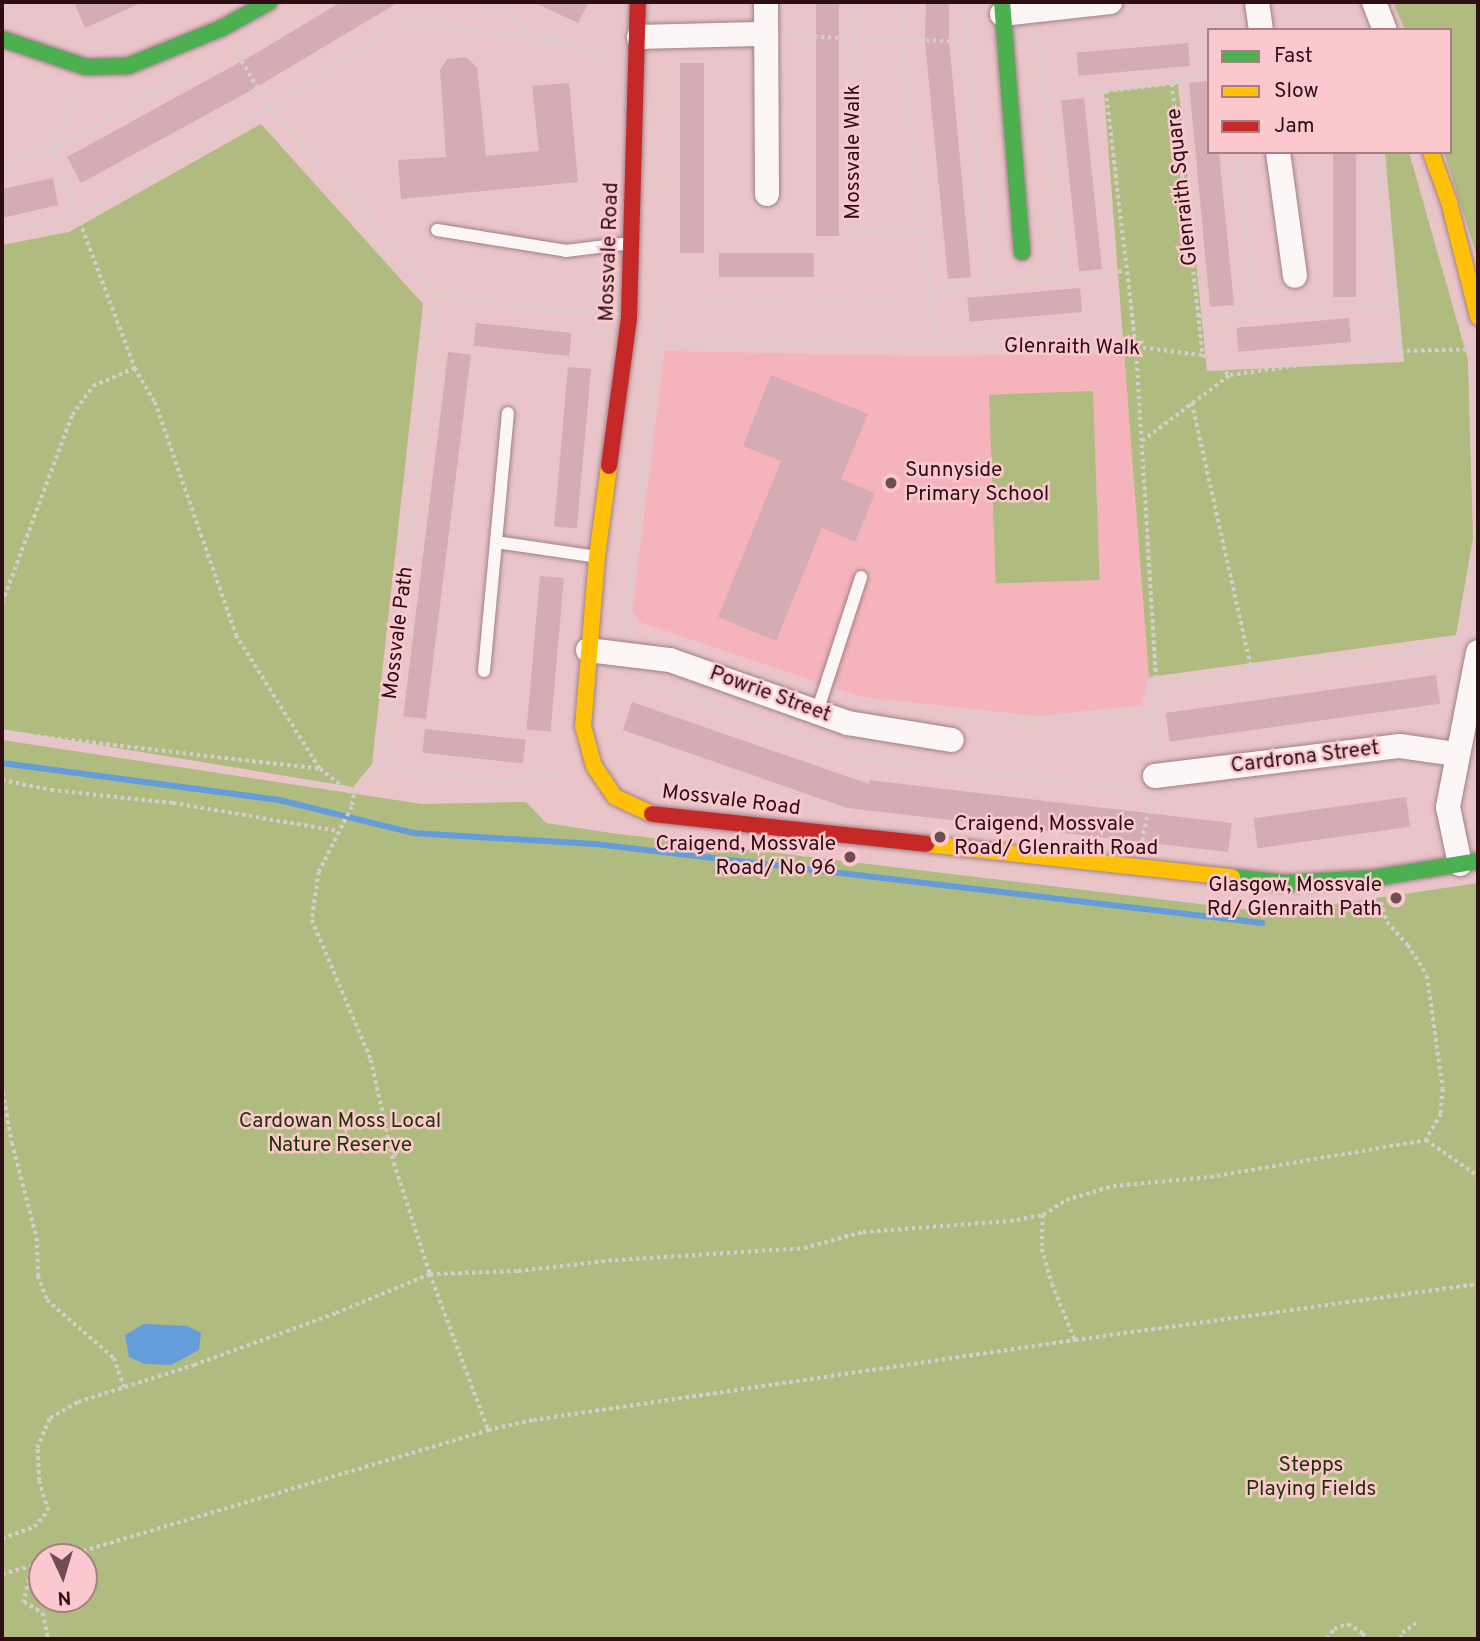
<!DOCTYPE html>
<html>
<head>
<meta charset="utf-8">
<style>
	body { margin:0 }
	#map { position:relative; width:1480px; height:1641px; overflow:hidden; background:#e9c4c9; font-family:Overpass,sans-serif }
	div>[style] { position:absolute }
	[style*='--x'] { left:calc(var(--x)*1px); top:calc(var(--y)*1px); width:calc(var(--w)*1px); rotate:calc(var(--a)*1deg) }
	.built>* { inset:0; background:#f5b3bc }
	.green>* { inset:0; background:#b0bb80; transform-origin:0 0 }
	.water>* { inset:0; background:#649dda }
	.stream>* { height:6px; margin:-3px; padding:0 3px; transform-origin:3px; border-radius:3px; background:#649dda }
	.building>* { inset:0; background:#d5acb3; transform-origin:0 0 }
	.path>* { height:3.5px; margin-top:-1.75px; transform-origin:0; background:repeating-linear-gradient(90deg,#d7ccce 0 3.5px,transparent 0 7px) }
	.roads { filter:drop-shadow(0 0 2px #9f8085) drop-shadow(0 0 2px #9f8085) }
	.lane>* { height:12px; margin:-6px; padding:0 6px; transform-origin:6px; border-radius:6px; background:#fcf6f7 }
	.street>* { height:24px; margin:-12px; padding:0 12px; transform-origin:12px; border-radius:12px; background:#fcf6f7 }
	.fast>* { height:16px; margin:-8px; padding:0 8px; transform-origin:8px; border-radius:8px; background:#4caf50 }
	.slow>* { height:16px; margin:-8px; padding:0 8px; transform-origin:8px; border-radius:8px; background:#ffc107 }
	.jam>* { height:16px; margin:-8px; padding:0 8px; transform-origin:8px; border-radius:8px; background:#c62828 }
	.dots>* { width:19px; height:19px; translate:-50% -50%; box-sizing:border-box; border:4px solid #fbc8ce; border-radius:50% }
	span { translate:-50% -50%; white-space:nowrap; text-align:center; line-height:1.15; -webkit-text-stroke:5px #fbc8ce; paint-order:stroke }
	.street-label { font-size:21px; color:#2c0e14 }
	.poi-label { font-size:21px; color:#2c0e14 }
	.left { translate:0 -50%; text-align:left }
	.right { translate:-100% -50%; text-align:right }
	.park-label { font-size:21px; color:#1f3304 }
	.frame { position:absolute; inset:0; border:4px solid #2c0e14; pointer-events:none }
	.legend { position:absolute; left:1207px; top:28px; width:245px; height:126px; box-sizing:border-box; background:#fbc8ce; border:2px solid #a87e84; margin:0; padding:9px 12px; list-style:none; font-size:21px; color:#2c0e14 }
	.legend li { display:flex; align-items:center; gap:14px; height:35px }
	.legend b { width:35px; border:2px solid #a87e84 }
	.north { position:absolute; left:28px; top:1543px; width:70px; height:70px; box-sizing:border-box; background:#fbc8ce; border:2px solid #a87e84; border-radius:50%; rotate:176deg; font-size:19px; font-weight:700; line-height:28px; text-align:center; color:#2c0e14 }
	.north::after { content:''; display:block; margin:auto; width:24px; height:32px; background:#6e4e53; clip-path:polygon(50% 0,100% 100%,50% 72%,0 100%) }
</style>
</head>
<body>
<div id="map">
	<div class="built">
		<i style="clip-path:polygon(665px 351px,922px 356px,1124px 354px,1149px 677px,1141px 705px,1040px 716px,862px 697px,640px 622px,632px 611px)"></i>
	</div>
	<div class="green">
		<i style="clip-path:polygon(1393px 2px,1478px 2px,1478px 259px,1444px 152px,1450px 152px,1450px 30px,1405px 30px)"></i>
		<i style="clip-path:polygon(1178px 84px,1207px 371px,1404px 362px,1385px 152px,1409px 152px,1468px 360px,1473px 538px,1456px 635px,1149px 677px,1104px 92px)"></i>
		<i style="clip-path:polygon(261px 124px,423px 304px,372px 764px,353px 787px,2px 729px,2px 245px,69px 232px)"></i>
		<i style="left:1093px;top:391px;width:189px;height:104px;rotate:88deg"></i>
		<i style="clip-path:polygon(evenodd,2px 740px,422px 804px,526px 802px,546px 823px,611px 833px,1275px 913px,1478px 883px,1478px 1639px,2px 1639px,2px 740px,42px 1557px,84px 1557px,84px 1599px,42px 1599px,42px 1557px)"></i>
	</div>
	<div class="water">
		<i style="clip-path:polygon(144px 1324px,187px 1326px,201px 1333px,199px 1350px,171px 1365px,145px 1364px,129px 1357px,125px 1335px)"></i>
	</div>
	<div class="stream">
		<i style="--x:2;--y:763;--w:279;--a:7.6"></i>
		<i style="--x:279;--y:800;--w:138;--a:13.8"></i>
		<i style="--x:413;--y:833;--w:182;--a:3.5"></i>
		<i style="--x:595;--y:844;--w:672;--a:6.75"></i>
	</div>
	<div class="building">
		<i style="clip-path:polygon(74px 2px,143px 2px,85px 28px)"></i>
		<i style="clip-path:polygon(341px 2px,399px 2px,248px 92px,81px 183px,67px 157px,253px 55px)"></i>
		<i style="clip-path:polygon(533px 2px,589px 2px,578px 23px)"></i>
		<i style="left:816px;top:2px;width:23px;height:234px"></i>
		<i style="clip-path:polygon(926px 2px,949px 2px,949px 41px,971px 277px,948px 279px,925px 42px)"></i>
		<i style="left:1188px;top:43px;width:23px;height:112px;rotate:85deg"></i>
		<i style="clip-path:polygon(466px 57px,477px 67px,486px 156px,539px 151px,532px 86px,569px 83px,578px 182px,401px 199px,398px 160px,446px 157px,440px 70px,447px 59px)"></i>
		<i style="left:704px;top:63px;width:190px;height:24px;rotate:90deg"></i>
		<i style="clip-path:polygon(1209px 81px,1209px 152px,1219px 152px,1234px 305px,1210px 307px,1189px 83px)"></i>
		<i style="left:1084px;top:98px;width:172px;height:23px;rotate:84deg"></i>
		<i style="left:1333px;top:152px;width:23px;height:145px"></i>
		<i style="clip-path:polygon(53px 178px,58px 205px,2px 218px,2px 189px)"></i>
		<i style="left:814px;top:253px;width:24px;height:95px;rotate:90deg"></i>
		<i style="left:1080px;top:288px;width:24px;height:113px;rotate:85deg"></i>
		<i style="left:1349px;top:318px;width:24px;height:113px;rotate:85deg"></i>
		<i style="left:476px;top:323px;width:96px;height:23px;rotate:6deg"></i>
		<i style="left:448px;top:352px;width:23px;height:367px;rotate:7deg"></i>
		<i style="left:568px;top:367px;width:23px;height:160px;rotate:5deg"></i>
		<i style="clip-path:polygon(771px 375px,868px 414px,841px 479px,875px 493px,855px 542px,822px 528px,776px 641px,718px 617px,781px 461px,743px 446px)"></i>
		<i style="left:540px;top:576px;width:24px;height:154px;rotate:5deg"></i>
		<i style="left:1436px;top:675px;width:29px;height:273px;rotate:82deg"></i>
		<i style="clip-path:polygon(632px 702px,869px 784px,869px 780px,1232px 823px,1228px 852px,847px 808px,623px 730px)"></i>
		<i style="left:425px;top:729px;width:101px;height:24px;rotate:6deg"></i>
		<i style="left:1406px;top:797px;width:30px;height:154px;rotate:82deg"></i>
	</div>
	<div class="path">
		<i style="--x:481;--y:2;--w:85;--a:28.1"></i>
		<i style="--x:556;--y:42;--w:57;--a:14.3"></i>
		<i style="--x:853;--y:2;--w:232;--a:89.5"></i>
		<i style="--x:855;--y:234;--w:68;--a:-1.7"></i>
		<i style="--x:904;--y:2;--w:38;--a:93"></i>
		<i style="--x:902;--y:40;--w:308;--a:83.5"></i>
		<i style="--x:968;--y:2;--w:42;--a:91.4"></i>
		<i style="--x:967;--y:44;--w:241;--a:84.3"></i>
		<i style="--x:1222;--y:2;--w:28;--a:86"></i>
		<i style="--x:1038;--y:32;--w:246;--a:83.7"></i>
		<i style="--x:786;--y:36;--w:195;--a:1.8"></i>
		<i style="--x:235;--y:49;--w:68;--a:60"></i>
		<i style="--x:269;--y:108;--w:253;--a:48"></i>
		<i style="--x:438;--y:296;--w:165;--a:6.6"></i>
		<i style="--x:1172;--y:84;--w:38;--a:-15"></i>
		<i style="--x:1106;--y:91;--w:66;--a:-6.1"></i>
		<i style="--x:1172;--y:84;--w:273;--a:83.5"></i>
		<i style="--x:76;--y:92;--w:62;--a:111.6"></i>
		<i style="--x:53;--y:150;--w:233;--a:69.4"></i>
		<i style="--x:135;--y:368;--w:39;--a:60"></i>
		<i style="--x:155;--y:402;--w:247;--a:70.8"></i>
		<i style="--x:236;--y:635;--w:158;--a:57.9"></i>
		<i style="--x:320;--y:769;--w:43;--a:37.4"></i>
		<i style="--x:1045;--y:98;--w:61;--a:-6.5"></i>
		<i style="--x:1106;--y:91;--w:258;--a:83.3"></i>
		<i style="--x:1136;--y:347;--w:342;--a:86.5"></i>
		<i style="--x:1157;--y:688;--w:66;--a:91.7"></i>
		<i style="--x:1237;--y:152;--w:161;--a:82.9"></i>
		<i style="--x:1377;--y:152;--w:200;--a:83.4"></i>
		<i style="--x:2;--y:162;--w:52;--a:-13.2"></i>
		<i style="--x:53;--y:150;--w:170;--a:-29.3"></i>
		<i style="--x:2;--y:233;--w:78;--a:-11.9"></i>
		<i style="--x:78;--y:217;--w:220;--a:-29.7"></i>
		<i style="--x:269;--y:108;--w:163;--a:-32.7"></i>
		<i style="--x:406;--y:20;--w:152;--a:8.3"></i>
		<i style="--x:438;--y:296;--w:453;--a:96.7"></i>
		<i style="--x:385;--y:746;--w:15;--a:74"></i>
		<i style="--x:389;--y:760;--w:13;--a:42"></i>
		<i style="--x:399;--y:769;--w:115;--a:7"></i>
		<i style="--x:513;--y:783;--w:57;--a:-12.1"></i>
		<i style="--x:599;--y:315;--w:47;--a:-86.3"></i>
		<i style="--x:1198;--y:316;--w:197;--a:-3.2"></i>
		<i style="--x:658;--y:345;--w:478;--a:0.2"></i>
		<i style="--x:1136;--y:347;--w:67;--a:6.8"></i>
		<i style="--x:1203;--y:355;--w:34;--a:37"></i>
		<i style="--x:1230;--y:375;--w:172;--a:-8"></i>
		<i style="--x:1400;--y:351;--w:78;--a:-1.5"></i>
		<i style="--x:1192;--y:403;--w:271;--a:77.4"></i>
		<i style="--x:1142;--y:441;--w:110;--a:-36.9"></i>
		<i style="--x:2;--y:603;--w:201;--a:-69.6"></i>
		<i style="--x:72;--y:415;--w:36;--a:-54"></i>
		<i style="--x:93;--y:386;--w:46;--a:-23.2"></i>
		<i style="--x:625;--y:634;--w:333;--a:-83.8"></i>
		<i style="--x:661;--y:303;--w:270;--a:0.2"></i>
		<i style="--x:931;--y:304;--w:20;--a:-49"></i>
		<i style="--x:944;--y:289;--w:182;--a:-5.7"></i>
		<i style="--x:637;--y:679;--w:243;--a:19.5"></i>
		<i style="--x:866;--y:760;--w:275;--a:6.5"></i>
		<i style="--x:1158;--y:688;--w:95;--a:-12.1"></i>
		<i style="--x:1251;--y:668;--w:209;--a:-5.8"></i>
		<i style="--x:958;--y:719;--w:6;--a:-81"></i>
		<i style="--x:959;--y:713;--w:68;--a:6.7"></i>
		<i style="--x:1027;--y:721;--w:130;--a:-3.5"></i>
		<i style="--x:2;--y:732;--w:320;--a:6.6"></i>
		<i style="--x:389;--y:760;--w:49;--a:135"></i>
		<i style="--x:354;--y:795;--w:12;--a:99"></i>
		<i style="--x:352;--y:807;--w:73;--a:116.9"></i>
		<i style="--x:319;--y:872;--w:49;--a:98.3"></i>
		<i style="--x:312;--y:920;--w:152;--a:67.1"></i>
		<i style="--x:371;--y:1060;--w:106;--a:77.4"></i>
		<i style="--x:394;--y:1163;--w:117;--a:72"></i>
		<i style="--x:430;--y:1274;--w:165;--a:69.5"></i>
		<i style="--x:2;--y:780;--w:50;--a:11.5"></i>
		<i style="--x:51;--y:790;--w:123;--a:6.1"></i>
		<i style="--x:173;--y:803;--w:168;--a:9.6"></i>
		<i style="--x:1142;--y:841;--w:45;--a:-78.4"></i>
		<i style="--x:1381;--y:902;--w:21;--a:73"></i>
		<i style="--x:1387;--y:922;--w:31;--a:48"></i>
		<i style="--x:1408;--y:945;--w:36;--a:58"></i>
		<i style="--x:1427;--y:976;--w:114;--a:81.9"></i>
		<i style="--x:1443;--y:1089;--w:25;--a:95"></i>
		<i style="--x:1441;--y:1114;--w:30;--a:120"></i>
		<i style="--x:2;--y:1086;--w:58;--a:80"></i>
		<i style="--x:12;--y:1143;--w:98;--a:75.3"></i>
		<i style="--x:37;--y:1238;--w:38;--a:88"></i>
		<i style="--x:38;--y:1276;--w:26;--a:69"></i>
		<i style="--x:47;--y:1300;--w:89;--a:40.9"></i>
		<i style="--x:114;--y:1358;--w:31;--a:71"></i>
		<i style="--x:1043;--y:1215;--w:34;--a:92"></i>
		<i style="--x:1042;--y:1249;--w:36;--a:74"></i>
		<i style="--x:1052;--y:1284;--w:61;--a:67.7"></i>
		<i style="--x:2;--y:1539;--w:34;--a:-21"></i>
		<i style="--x:34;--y:1527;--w:21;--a:-49"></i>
		<i style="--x:48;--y:1511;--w:31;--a:-107"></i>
		<i style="--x:39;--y:1481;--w:33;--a:-93"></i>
		<i style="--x:37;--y:1448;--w:33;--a:-67"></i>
		<i style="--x:50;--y:1418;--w:32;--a:-30"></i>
		<i style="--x:78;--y:1402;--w:122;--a:-17.7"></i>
		<i style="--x:194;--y:1365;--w:151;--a:-20.1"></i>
		<i style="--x:336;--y:1313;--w:102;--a:-22.5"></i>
		<i style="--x:430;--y:1274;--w:88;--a:-2"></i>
		<i style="--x:518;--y:1271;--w:98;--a:-6.5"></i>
		<i style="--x:615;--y:1260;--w:189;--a:-3.6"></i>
		<i style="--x:804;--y:1248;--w:61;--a:-15.2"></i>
		<i style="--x:863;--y:1232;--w:147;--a:-4.3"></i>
		<i style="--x:1010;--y:1221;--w:34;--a:-10"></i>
		<i style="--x:1043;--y:1215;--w:27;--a:-33"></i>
		<i style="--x:1066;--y:1200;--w:49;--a:-16.6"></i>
		<i style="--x:1113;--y:1186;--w:97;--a:-5.3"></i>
		<i style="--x:1210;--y:1177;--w:219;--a:-9.7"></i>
		<i style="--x:1426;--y:1140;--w:63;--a:34.7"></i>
		<i style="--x:63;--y:1557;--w:444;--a:-16.6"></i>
		<i style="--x:488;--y:1430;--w:46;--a:-12.5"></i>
		<i style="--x:533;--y:1420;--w:548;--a:-8.4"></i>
		<i style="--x:1075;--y:1340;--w:407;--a:-7.9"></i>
		<i style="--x:32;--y:1566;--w:37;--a:103"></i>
		<i style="--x:24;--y:1602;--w:22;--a:30"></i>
		<i style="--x:43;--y:1613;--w:26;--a:79"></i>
		<i style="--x:2;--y:1574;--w:41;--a:-15.4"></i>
		<i style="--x:1327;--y:1639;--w:12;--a:-55"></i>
		<i style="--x:1334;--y:1629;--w:15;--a:-20"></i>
		<i style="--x:1348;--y:1624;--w:17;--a:31"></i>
		<i style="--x:1363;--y:1633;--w:6;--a:72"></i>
		<i style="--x:1400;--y:1639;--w:6;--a:-72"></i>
		<i style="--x:1402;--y:1633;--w:17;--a:-36"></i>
	</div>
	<div class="roads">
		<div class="lane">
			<i style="--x:437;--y:230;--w:131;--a:9.2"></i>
			<i style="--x:566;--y:251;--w:65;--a:-7"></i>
			<i style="--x:496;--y:542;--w:102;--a:8.4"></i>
			<i style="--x:484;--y:671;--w:259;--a:-84.7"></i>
			<i style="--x:817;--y:712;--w:142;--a:-71.9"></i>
		</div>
		<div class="street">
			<i style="--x:766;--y:2;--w:192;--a:89.7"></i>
			<i style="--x:1257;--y:2;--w:28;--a:82"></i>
			<i style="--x:1374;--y:2;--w:30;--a:69"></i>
			<i style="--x:1002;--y:14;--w:109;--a:-6.3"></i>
			<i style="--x:639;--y:37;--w:127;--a:-1.4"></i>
			<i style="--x:1278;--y:152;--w:125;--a:82.2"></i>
			<i style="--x:588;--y:650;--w:83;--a:7"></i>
			<i style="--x:670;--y:660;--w:189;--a:19.5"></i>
			<i style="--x:848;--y:723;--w:105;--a:9.3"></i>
			<i style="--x:1155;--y:776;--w:247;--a:-7"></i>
			<i style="--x:1400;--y:746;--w:57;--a:8.1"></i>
			<i style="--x:1460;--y:864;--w:58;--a:-101.9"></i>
			<i style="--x:1448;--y:807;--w:158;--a:-79"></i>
		</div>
		<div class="fast">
			<i style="--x:1002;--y:2;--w:251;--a:85.4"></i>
			<i style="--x:2;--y:39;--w:89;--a:18.4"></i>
			<i style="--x:86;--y:67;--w:42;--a:-1.4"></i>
			<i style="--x:128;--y:66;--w:101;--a:-22"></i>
			<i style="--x:222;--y:28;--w:54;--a:-29"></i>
			<i style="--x:1232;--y:877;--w:54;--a:6.3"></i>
			<i style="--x:1286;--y:883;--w:88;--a:-3.3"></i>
			<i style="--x:1374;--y:878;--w:105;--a:-9.3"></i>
		</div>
		<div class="slow">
			<i style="--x:1431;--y:152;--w:53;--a:70.2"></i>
			<i style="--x:1449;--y:202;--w:119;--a:75.8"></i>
			<i style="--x:609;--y:466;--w:92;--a:97.5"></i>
			<i style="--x:597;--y:557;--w:170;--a:94.7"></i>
			<i style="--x:583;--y:726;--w:41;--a:74.6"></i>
			<i style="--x:594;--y:766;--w:37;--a:56"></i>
			<i style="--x:615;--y:797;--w:41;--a:24.7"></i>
			<i style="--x:926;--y:844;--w:308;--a:6.2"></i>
		</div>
		<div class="jam">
			<i style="--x:609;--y:466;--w:149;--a:-82.3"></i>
			<i style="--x:629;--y:318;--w:316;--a:-88.4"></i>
			<i style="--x:652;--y:814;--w:276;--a:6.2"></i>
		</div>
	</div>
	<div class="dots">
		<i style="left:891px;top:483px;background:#6e4e53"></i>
		<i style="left:940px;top:837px;background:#6e4e53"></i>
		<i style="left:850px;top:857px;background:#6e4e53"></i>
		<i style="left:1396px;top:898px;background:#6e4e53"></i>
	</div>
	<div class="street-label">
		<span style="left:854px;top:152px;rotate:-90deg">Mossvale Walk</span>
		<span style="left:1183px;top:187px;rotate:-96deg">Glenraith Square</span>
		<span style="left:610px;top:252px;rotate:-88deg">Mossvale Road</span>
		<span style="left:1072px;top:348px;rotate:1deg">Glenraith Walk</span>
		<span style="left:399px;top:633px;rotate:-83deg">Mossvale Path</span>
		<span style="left:770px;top:695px;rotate:20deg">Powrie Street</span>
		<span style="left:1305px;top:758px;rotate:-7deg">Cardrona Street</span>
		<span style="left:731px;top:801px;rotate:7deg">Mossvale Road</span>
	</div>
	<div class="poi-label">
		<span class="left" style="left:905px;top:483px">Sunnyside<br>Primary School</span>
		<span class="left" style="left:954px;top:837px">Craigend, Mossvale<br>Road/ Glenraith Road</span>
		<span class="right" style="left:836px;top:857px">Craigend, Mossvale<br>Road/ No 96</span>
		<span class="right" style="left:1382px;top:898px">Glasgow, Mossvale<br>Rd/ Glenraith Path</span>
	</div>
	<div class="park-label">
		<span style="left:340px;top:1134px">Cardowan Moss Local<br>Nature Reserve</span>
		<span style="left:1311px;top:1478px">Stepps<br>Playing Fields</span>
	</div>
	<div class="frame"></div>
	<ul class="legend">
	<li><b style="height:9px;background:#4caf50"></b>Fast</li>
	<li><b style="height:9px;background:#ffc107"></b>Slow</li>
	<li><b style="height:9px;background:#c62828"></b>Jam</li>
	</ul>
	<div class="north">N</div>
</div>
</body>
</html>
